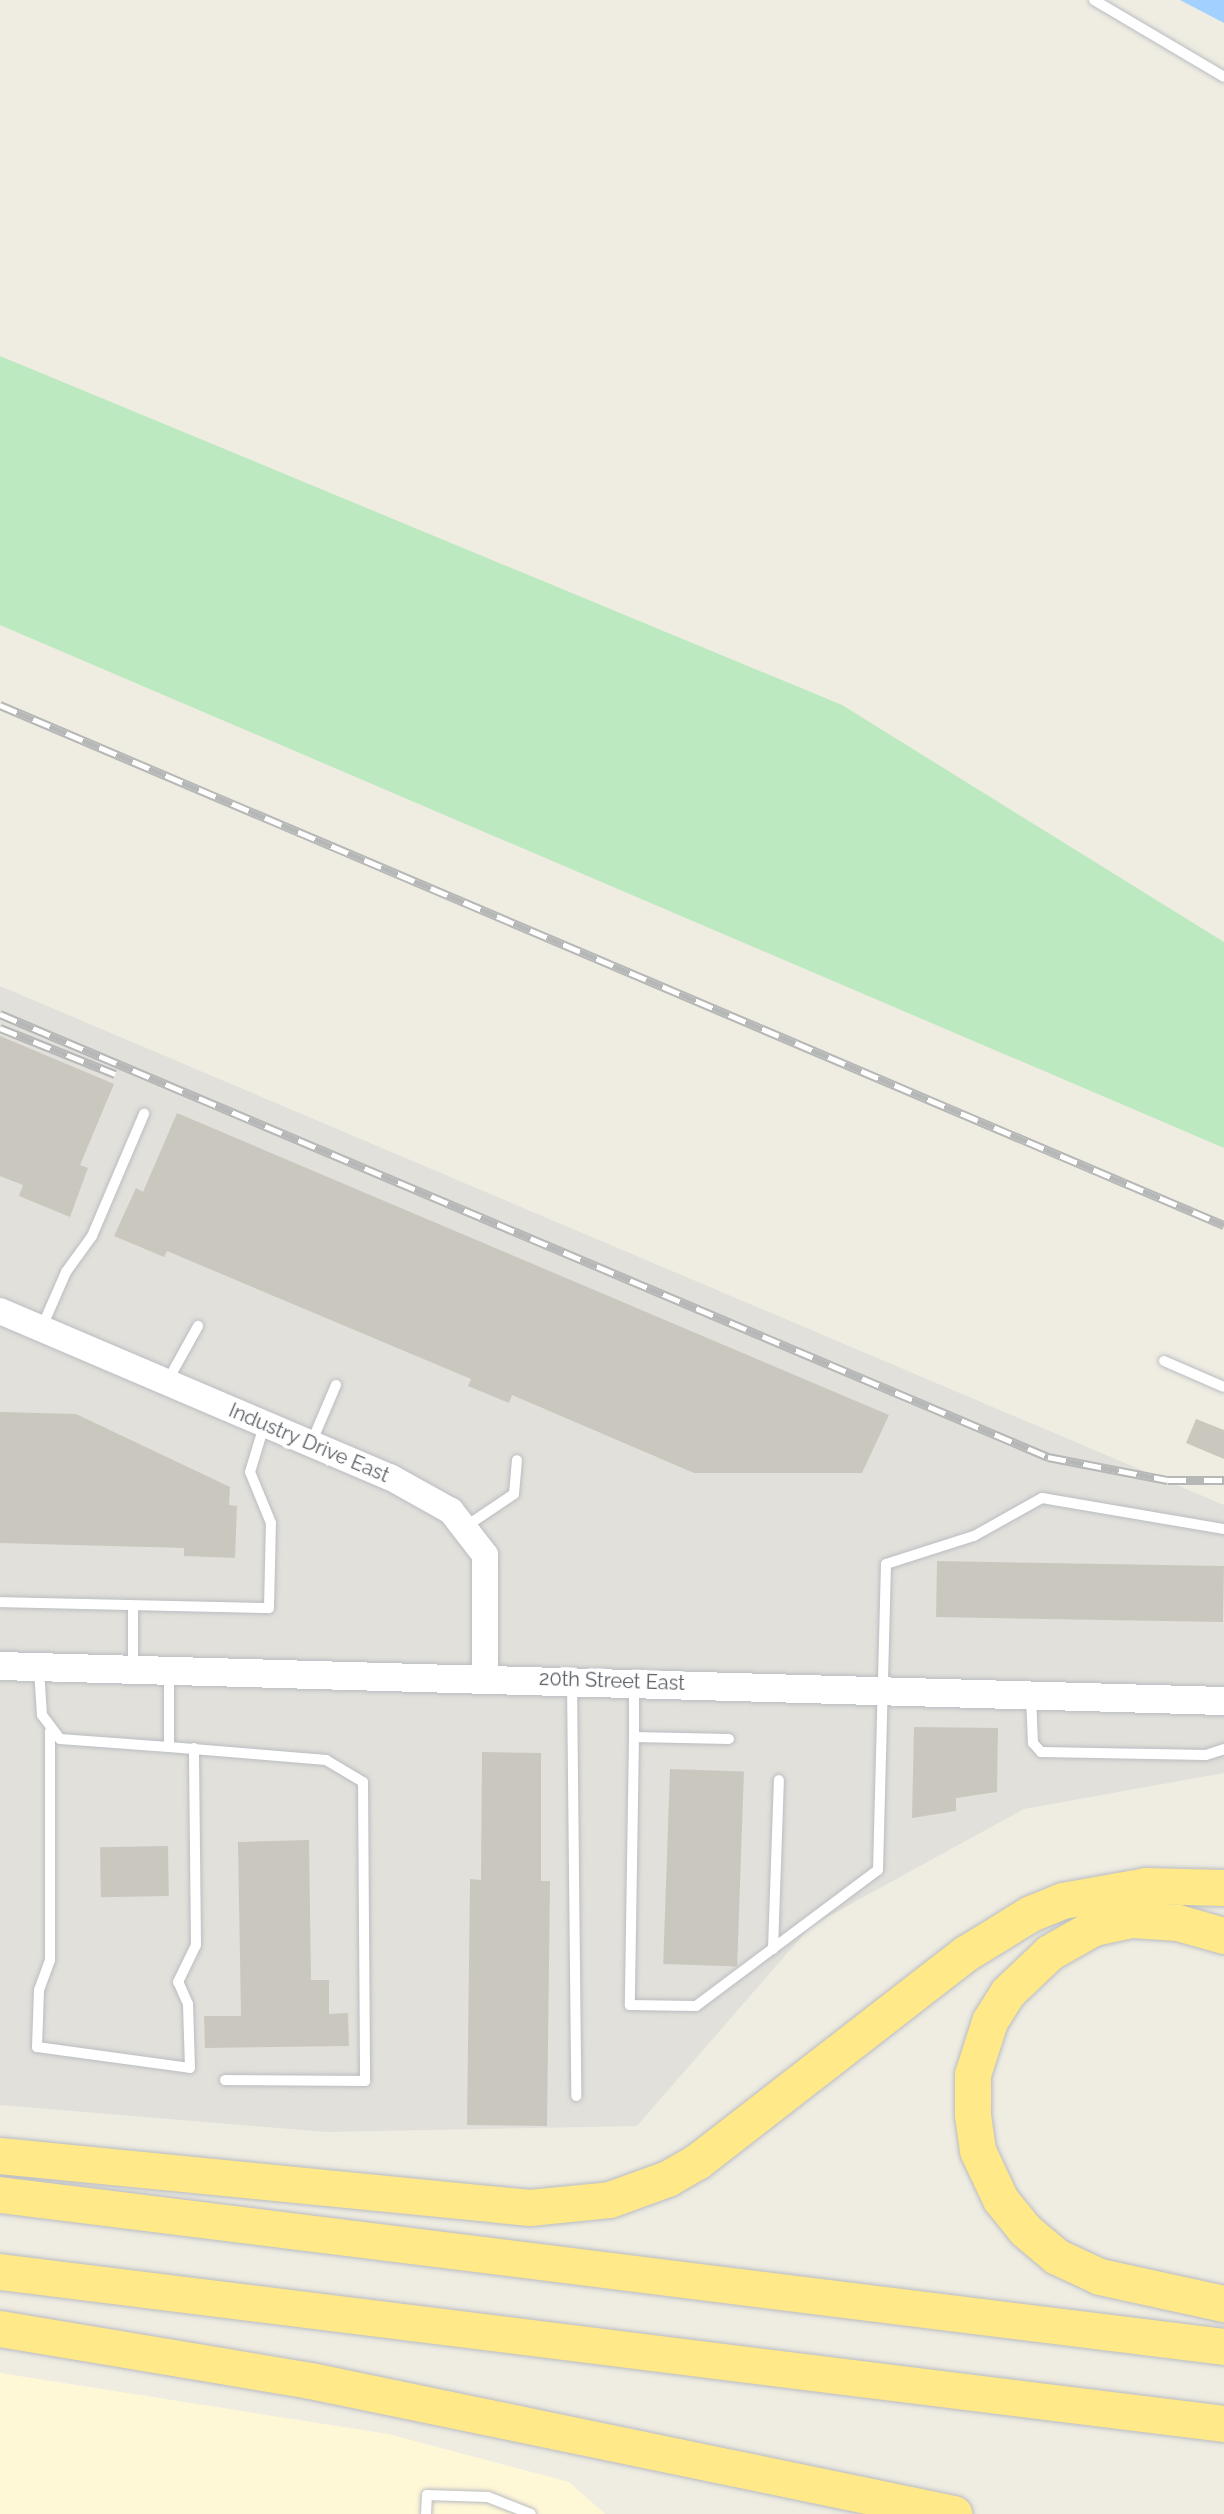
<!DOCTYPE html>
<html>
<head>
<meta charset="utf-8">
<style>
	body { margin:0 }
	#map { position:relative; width:1224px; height:2514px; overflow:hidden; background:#efede2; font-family:Raleway,sans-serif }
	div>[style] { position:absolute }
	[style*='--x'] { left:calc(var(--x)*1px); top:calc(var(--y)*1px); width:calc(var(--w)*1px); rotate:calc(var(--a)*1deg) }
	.commercial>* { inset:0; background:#fff8d7 }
	.industrial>* { inset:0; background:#e2e0da }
	.green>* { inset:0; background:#bce9bf }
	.water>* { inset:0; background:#a2d0ff }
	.building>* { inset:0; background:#cac7bf; transform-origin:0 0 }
	.roads { filter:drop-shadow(0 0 2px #babcc2) drop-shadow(0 0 2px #babcc2) }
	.service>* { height:10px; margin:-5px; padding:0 5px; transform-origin:5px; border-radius:5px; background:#fff }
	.tertiary>* { height:26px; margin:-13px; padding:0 13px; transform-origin:13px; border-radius:13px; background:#fff }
	.secondary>* { height:28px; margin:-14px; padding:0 14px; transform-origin:14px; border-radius:14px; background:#fff }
	.motorway>* { height:36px; margin:-18px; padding:0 18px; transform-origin:18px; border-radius:18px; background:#ffe989 }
	.rail>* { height:9px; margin-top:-4.5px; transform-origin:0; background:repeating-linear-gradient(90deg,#fff 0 18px,#b6b7b7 0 36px); box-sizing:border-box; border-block:2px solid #b6b7b7 }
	span { translate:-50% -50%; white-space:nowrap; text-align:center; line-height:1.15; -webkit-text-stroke:7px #fff; paint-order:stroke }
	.street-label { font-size:20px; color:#5a5e64 }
</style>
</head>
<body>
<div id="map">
	<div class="commercial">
		<i style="clip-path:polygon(0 2373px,388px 2434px,569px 2482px,605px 2514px,0 2514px)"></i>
	</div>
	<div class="industrial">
		<i style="clip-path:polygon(0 986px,1224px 1505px,1224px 1773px,1024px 1809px,811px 1926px,637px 2126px,327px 2132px,0 2105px)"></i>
	</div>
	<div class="green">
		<i style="clip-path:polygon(0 356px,842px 705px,1224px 942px,1224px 1148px,0 625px)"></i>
	</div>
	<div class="water">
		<i style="clip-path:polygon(1180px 0,1224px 0,1224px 23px)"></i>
	</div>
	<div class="building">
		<i style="clip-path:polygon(0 1036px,114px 1084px,80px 1165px,88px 1168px,70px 1217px,19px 1196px,23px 1185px,0 1176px)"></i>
		<i style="clip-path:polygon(177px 1113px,889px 1415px,862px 1473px,694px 1473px,512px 1395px,509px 1403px,468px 1386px,471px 1379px,167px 1251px,164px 1257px,114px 1236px,136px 1188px,143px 1192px)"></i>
		<i style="clip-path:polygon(0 1412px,76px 1414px,230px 1487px,229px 1505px,237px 1506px,235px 1558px,184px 1556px,184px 1548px,0 1543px)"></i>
		<i style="clip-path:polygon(1196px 1419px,1224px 1430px,1224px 1459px,1186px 1443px)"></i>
		<i style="left:937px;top:1561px;width:287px;height:56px;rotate:1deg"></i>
		<i style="clip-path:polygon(914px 1727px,998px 1728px,997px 1792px,956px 1798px,956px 1811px,912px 1818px)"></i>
		<i style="clip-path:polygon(482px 1752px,541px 1753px,541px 1881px,550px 1881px,547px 2126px,467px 2125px,470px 1879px,481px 1880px)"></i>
		<i style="left:670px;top:1769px;width:74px;height:195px;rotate:2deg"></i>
		<i style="clip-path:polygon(309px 1840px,311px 1980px,329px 1980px,329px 2014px,348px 2013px,349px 2046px,205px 2048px,204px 2016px,241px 2016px,238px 1842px)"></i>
		<i style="left:168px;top:1846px;width:50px;height:68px;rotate:89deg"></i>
	</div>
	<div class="roads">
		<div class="service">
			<i style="--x:1094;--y:0;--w:151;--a:30.6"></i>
			<i style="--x:42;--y:1327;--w:60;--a:-66.4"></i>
			<i style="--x:66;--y:1272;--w:44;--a:-54.2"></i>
			<i style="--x:92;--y:1236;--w:133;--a:-66.9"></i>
			<i style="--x:1164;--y:1361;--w:65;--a:23.4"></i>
			<i style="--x:168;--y:1380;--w:62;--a:-60.9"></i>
			<i style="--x:312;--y:1441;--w:61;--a:-66.8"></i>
			<i style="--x:465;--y:1527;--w:59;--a:-34"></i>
			<i style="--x:514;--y:1494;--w:34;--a:-85"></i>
			<i style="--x:0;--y:1602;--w:269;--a:1.3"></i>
			<i style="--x:269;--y:1608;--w:85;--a:-88.7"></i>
			<i style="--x:271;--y:1523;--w:55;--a:-112.4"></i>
			<i style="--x:250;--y:1472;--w:48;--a:-73.1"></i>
			<i style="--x:133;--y:1668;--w:62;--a:-90"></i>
			<i style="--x:39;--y:1670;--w:45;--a:86.2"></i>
			<i style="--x:42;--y:1715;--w:30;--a:53"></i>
			<i style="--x:60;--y:1739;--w:109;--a:4.2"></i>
			<i style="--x:169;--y:1674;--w:73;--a:90"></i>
			<i style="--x:169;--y:1747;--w:158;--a:4.7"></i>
			<i style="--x:326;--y:1760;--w:43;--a:30.7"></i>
			<i style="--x:363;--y:1782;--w:299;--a:89.6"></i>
			<i style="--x:365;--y:2081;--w:140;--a:-179.6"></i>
			<i style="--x:572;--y:1682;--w:414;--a:89.4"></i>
			<i style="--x:634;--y:1688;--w:49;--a:90"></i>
			<i style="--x:634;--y:1737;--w:95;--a:1.2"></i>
			<i style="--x:1031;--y:1696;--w:47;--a:87.6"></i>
			<i style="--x:1033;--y:1743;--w:12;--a:48"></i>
			<i style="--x:1041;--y:1752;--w:165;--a:1"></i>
			<i style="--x:1206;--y:1755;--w:19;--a:-18"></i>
			<i style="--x:50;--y:1731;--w:229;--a:90"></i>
			<i style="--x:50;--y:1960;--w:32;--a:110"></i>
			<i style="--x:39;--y:1990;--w:57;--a:92"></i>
			<i style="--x:37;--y:2047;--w:154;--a:7.8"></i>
			<i style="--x:190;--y:2068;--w:64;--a:-91.8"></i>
			<i style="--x:188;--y:2004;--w:24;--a:-114"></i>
			<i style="--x:178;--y:1982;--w:41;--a:-64.1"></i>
			<i style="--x:196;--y:1945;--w:197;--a:-90.6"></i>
			<i style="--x:634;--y:1737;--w:268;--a:90.9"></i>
			<i style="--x:630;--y:2005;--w:66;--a:0.9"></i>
			<i style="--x:696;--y:2006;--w:227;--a:-36.8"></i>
			<i style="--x:878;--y:1870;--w:306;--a:-88.5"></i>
			<i style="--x:886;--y:1564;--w:92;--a:-17.7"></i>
			<i style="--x:974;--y:1536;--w:78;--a:-29.2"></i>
			<i style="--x:1042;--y:1498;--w:185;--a:9.7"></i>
			<i style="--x:773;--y:1949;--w:169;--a:-88"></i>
			<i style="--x:426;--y:2514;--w:19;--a:-87"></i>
			<i style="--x:427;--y:2495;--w:61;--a:1.9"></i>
			<i style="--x:488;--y:2497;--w:46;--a:21.6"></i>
		</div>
		<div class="tertiary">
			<i style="--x:0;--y:1311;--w:424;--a:23.1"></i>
			<i style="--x:390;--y:1477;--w:70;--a:29.1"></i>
			<i style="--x:451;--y:1511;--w:56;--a:52.3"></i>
			<i style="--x:485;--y:1555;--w:123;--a:90"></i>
		</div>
		<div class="secondary">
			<i style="--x:0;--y:1666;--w:1225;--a:1.64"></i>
		</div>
		<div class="motorway">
			<i style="--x:1224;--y:1936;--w:48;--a:-164.2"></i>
			<i style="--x:1178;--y:1923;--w:46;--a:-176.3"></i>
			<i style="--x:1132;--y:1920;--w:39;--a:168"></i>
			<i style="--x:1094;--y:1928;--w:51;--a:150.4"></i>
			<i style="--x:1050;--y:1953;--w:58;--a:136.4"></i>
			<i style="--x:1008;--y:1993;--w:34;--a:122"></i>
			<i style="--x:990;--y:2022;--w:56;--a:107.8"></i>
			<i style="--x:973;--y:2075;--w:40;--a:90"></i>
			<i style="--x:973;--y:2115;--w:36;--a:82"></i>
			<i style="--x:978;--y:2151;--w:54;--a:64.9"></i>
			<i style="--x:1001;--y:2200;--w:38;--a:51"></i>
			<i style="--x:1025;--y:2230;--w:42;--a:40.2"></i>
			<i style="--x:1057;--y:2257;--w:47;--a:24.9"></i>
			<i style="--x:1100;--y:2277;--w:127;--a:12.3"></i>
			<i style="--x:0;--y:2156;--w:533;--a:5.6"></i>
			<i style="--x:530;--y:2208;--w:80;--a:-5.7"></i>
			<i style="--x:610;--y:2200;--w:62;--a:-19.9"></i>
			<i style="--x:668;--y:2179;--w:36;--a:-30"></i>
			<i style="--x:699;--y:2161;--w:338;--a:-37.8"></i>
			<i style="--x:966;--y:1954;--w:76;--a:-31.6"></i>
			<i style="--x:1031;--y:1914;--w:35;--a:-22"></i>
			<i style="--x:1063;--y:1901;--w:84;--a:-10.2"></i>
			<i style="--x:1146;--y:1886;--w:78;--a:1.5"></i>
			<i style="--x:0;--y:2195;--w:1233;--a:7.08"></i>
			<i style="--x:0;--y:2272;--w:1233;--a:7.08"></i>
			<i style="--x:0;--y:2329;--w:315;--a:9.5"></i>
			<i style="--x:311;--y:2381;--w:657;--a:11.69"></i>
		</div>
	</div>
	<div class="rail">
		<i style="--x:0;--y:705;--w:1330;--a:23.02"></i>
		<i style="--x:0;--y:1014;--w:1138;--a:22.91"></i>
		<i style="--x:1048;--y:1457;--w:122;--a:10.9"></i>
		<i style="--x:1168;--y:1480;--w:56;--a:0"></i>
		<i style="--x:0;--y:1028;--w:124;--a:21.8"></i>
	</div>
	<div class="street-label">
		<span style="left:309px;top:1443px;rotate:23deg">Industry Drive East</span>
		<span style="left:612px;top:1681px;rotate:2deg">20th Street East</span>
	</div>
</div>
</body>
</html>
